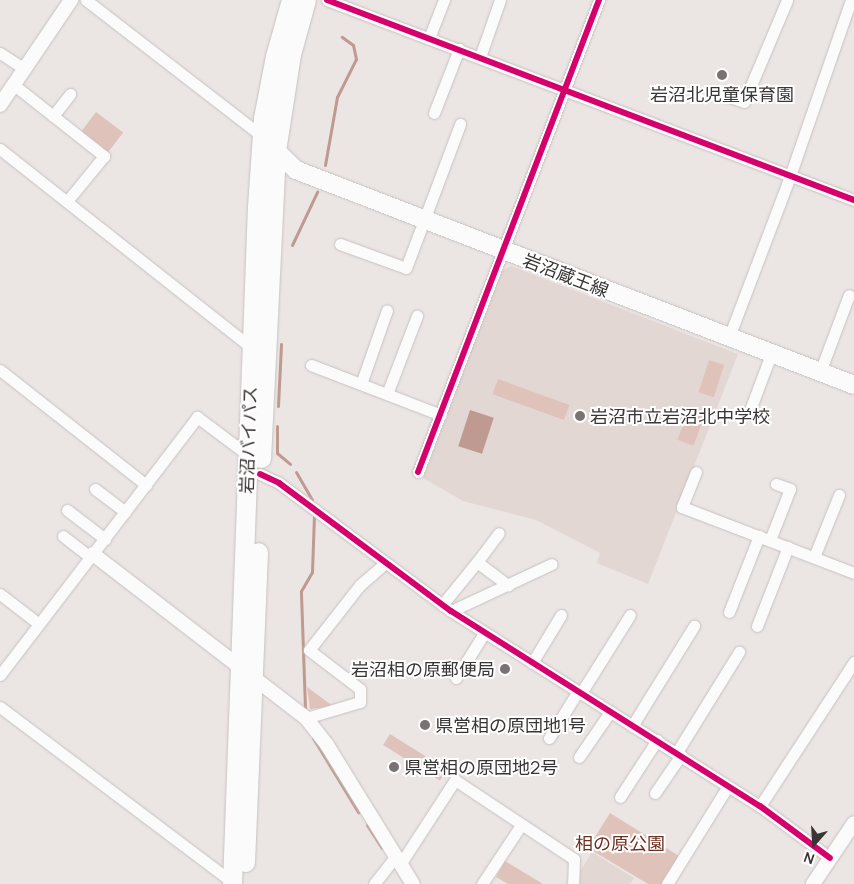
<!DOCTYPE html>
<html>
<head>
<meta charset="utf-8">
<style>
	body { margin:0 }
	#map { position:relative; width:854px; height:884px; overflow:hidden; background:#ebe5e4; font-family:Manrope,"Noto Sans JP",sans-serif }
	div>[style] { position:absolute }
	[style*='--x'] { left:calc(var(--x)*1px); top:calc(var(--y)*1px); width:calc(var(--w)*1px); rotate:calc(var(--a)*1deg) }
	.built>* { inset:0; background:#e3d7d4 }
	.green>* { inset:0; background:#dfc3bb; transform-origin:0 0 }
	.water>* { inset:0; background:#bf9a91; transform-origin:0 0 }
	.stream>* { height:3px; margin:-1.5px; padding:0 1.5px; transform-origin:1.5px; border-radius:1.5px; background:#bf9a91 }
	.roads { filter:drop-shadow(0 0 1px #c6c2c1) drop-shadow(0 0 1px #c6c2c1) }
	.minor>* { height:11px; margin:-5.5px; padding:0 5.5px; transform-origin:5.5px; border-radius:5.5px; background:#fcfbfb }
	.tertiary>* { height:14px; margin:-7px; padding:0 7px; transform-origin:7px; border-radius:7px; background:#fcfbfb }
	.primary>* { height:18px; margin:-9px; padding:0 9px; transform-origin:9px; border-radius:9px; background:#fcfbfb }
	.trunk>* { height:19px; margin:-9.5px; padding:0 9.5px; transform-origin:9.5px; border-radius:9.5px; background:#fcfbfb }
	.cycleway>* { height:6px; margin:-3px; padding:0 3px; transform-origin:3px; border-radius:3px; background:#d6006c }
	.dots>* { width:14px; height:14px; translate:-50% -50%; box-sizing:border-box; border:2px solid #fff; border-radius:50% }
	span { translate:-50% -50%; white-space:nowrap; text-align:center; line-height:1.15; -webkit-text-stroke:4px #fff; paint-order:stroke }
	.poi-label { font-size:18px; color:#3a3635 }
	.left { translate:0 -50%; text-align:left }
	.right { translate:-100% -50%; text-align:right }
	.street-label { font-size:18px; color:#3a3635 }
	.park-label { font-size:18px; color:#6f2f1f }
	.north { position:absolute; left:789px; top:819px; width:50px; height:50px; -webkit-text-stroke:4px #fff; paint-order:stroke; rotate:199deg; font-size:14px; font-weight:700; line-height:20px; text-align:center; color:#3a3635 }
	.north::after { content:''; display:block; margin:auto; width:18px; height:22px; background:#3a3635; clip-path:polygon(50% 0,100% 100%,50% 72%,0 100%) }
</style>
</head>
<body>
<div id="map">
	<div class="built">
		<i style="clip-path:polygon(511px 266px,738px 354px,648px 584px,597px 563px,600px 553px,536px 520px,463px 501px,423px 478px,501px 271px)"></i>
		<i style="clip-path:polygon(592px 852px,634px 878px,630px 884px,577px 884px,576px 878px)"></i>
	</div>
	<div class="green">
		<i style="left:96px;top:112px;width:34px;height:28px;rotate:37deg"></i>
		<i style="left:709px;top:360px;width:16px;height:34px;rotate:18deg"></i>
		<i style="left:498px;top:379px;width:76px;height:16px;rotate:20deg"></i>
		<i style="left:690px;top:407px;width:17px;height:35px;rotate:21deg"></i>
		<i style="clip-path:polygon(307px 687px,333px 706px,310px 709px)"></i>
		<i style="left:390px;top:734px;width:67px;height:13px;rotate:32deg"></i>
		<i style="clip-path:polygon(610px 813px,679px 856px,662px 884px,648px 884px,588px 848px)"></i>
		<i style="clip-path:polygon(505px 861px,543px 884px,508px 884px,496px 877px)"></i>
	</div>
	<div class="water">
		<i style="left:470px;top:410px;width:25px;height:38px;rotate:18deg"></i>
	</div>
	<div class="stream">
		<i style="--x:325;--y:165;--w:69;--a:-80"></i>
		<i style="--x:337;--y:97;--w:42;--a:-63.4"></i>
		<i style="--x:356;--y:59;--w:14;--a:-102"></i>
		<i style="--x:353;--y:45;--w:14;--a:-144"></i>
		<i style="--x:292;--y:245;--w:59;--a:-64.7"></i>
		<i style="--x:278;--y:406;--w:62;--a:-87.2"></i>
		<i style="--x:277;--y:426;--w:27;--a:90"></i>
		<i style="--x:277;--y:453;--w:17;--a:40"></i>
		<i style="--x:296;--y:472;--w:32;--a:60"></i>
		<i style="--x:305;--y:708;--w:117;--a:-92"></i>
		<i style="--x:301;--y:591;--w:22;--a:-60"></i>
		<i style="--x:312;--y:572;--w:58;--a:-88"></i>
		<i style="--x:313;--y:738;--w:87;--a:58.7"></i>
		<i style="--x:367;--y:825;--w:27;--a:57"></i>
	</div>
	<div class="roads">
		<div class="minor">
			<i style="--x:86;--y:0;--w:222;--a:37.7"></i>
			<i style="--x:327;--y:0;--w:564;--a:20.78"></i>
			<i style="--x:429;--y:38;--w:41;--a:-68.5"></i>
			<i style="--x:0;--y:53;--w:30;--a:33"></i>
			<i style="--x:480;--y:57;--w:60;--a:-70.7"></i>
			<i style="--x:14;--y:85;--w:115;--a:38.3"></i>
			<i style="--x:104;--y:156;--w:57;--a:129.3"></i>
			<i style="--x:724;--y:95;--w:21;--a:19"></i>
			<i style="--x:744;--y:102;--w:111;--a:-67.1"></i>
			<i style="--x:434;--y:113;--w:69;--a:-68.7"></i>
			<i style="--x:53;--y:116;--w:28;--a:-52"></i>
			<i style="--x:0;--y:149;--w:320;--a:38.3"></i>
			<i style="--x:340;--y:244;--w:70;--a:20"></i>
			<i style="--x:406;--y:268;--w:154;--a:-69.4"></i>
			<i style="--x:729;--y:337;--w:172;--a:-69.2"></i>
			<i style="--x:790;--y:176;--w:186;--a:-70.9"></i>
			<i style="--x:311;--y:365;--w:139;--a:21"></i>
			<i style="--x:0;--y:370;--w:186;--a:38.2"></i>
			<i style="--x:820;--y:372;--w:82;--a:-69.4"></i>
			<i style="--x:361;--y:384;--w:78;--a:-70.6"></i>
			<i style="--x:387;--y:394;--w:84;--a:-69"></i>
			<i style="--x:750;--y:410;--w:60;--a:-69.4"></i>
			<i style="--x:418;--y:472;--w:506;--a:-69.02"></i>
			<i style="--x:696;--y:472;--w:38;--a:112"></i>
			<i style="--x:682;--y:507;--w:184;--a:21"></i>
			<i style="--x:260;--y:474;--w:21;--a:25"></i>
			<i style="--x:279;--y:483;--w:214;--a:36.7"></i>
			<i style="--x:451;--y:611;--w:365;--a:32.3"></i>
			<i style="--x:760;--y:806;--w:87;--a:36.6"></i>
			<i style="--x:95;--y:489;--w:38;--a:37"></i>
			<i style="--x:67;--y:510;--w:48;--a:37.3"></i>
			<i style="--x:63;--y:536;--w:34;--a:38"></i>
			<i style="--x:770;--y:540;--w:55;--a:-68.6"></i>
			<i style="--x:790;--y:489;--w:15;--a:-160"></i>
			<i style="--x:814;--y:557;--w:67;--a:-68"></i>
			<i style="--x:477;--y:562;--w:36;--a:-53"></i>
			<i style="--x:0;--y:594;--w:49;--a:37.6"></i>
			<i style="--x:442;--y:605;--w:55;--a:-50.9"></i>
			<i style="--x:477;--y:562;--w:39;--a:37"></i>
			<i style="--x:451;--y:611;--w:111;--a:-25"></i>
			<i style="--x:729;--y:612;--w:82;--a:-68.5"></i>
			<i style="--x:757;--y:626;--w:85;--a:-68.6"></i>
			<i style="--x:532;--y:663;--w:56;--a:-58.9"></i>
			<i style="--x:0;--y:675;--w:325;--a:-52.6"></i>
			<i style="--x:197;--y:417;--w:64;--a:36.7"></i>
			<i style="--x:456;--y:678;--w:54;--a:-57.8"></i>
			<i style="--x:581;--y:693;--w:92;--a:-57.9"></i>
			<i style="--x:0;--y:707;--w:291;--a:37"></i>
			<i style="--x:306;--y:718;--w:56;--a:-16.5"></i>
			<i style="--x:360;--y:702;--w:13;--a:-90"></i>
			<i style="--x:360;--y:689;--w:64;--a:-142.6"></i>
			<i style="--x:309;--y:650;--w:83;--a:-51.9"></i>
			<i style="--x:360;--y:585;--w:33;--a:-41"></i>
			<i style="--x:632;--y:726;--w:118;--a:-58.2"></i>
			<i style="--x:549;--y:738;--w:55;--a:-58.3"></i>
			<i style="--x:677;--y:752;--w:118;--a:-58.2"></i>
			<i style="--x:579;--y:757;--w:55;--a:-55.4"></i>
			<i style="--x:655;--y:793;--w:46;--a:-55.6"></i>
			<i style="--x:620;--y:797;--w:68;--a:-57"></i>
			<i style="--x:760;--y:806;--w:172;--a:-56.9"></i>
			<i style="--x:401;--y:863;--w:99;--a:-57"></i>
			<i style="--x:455;--y:780;--w:143;--a:33.6"></i>
			<i style="--x:574;--y:859;--w:25;--a:92"></i>
			<i style="--x:374;--y:884;--w:36;--a:-52"></i>
			<i style="--x:482;--y:884;--w:71;--a:-56.5"></i>
			<i style="--x:667;--y:884;--w:115;--a:-58.1"></i>
		</div>
		<div class="tertiary">
			<i style="--x:0;--y:105;--w:127;--a:-55.9"></i>
			<i style="--x:93;--y:554;--w:269;--a:37.6"></i>
			<i style="--x:306;--y:718;--w:34;--a:52"></i>
			<i style="--x:327;--y:745;--w:163;--a:58.3"></i>
			<i style="--x:813;--y:884;--w:73;--a:-56.1"></i>
		</div>
		<div class="primary">
			<i style="--x:268;--y:143;--w:39;--a:44"></i>
			<i style="--x:296;--y:170;--w:598;--a:21.07"></i>
		</div>
		<div class="trunk">
			<i style="--x:261;--y:458;--w:307;--a:-87.2"></i>
			<i style="--x:276;--y:151;--w:98;--a:-81.2"></i>
			<i style="--x:291;--y:54;--w:56;--a:-74.5"></i>
			<i style="--x:245;--y:862;--w:310;--a:-87.6"></i>
			<i style="--x:232;--y:884;--w:677;--a:-87.89"></i>
			<i style="--x:257;--y:207;--w:89;--a:-86.1"></i>
			<i style="--x:263;--y:118;--w:63;--a:-79"></i>
			<i style="--x:275;--y:56;--w:58;--a:-74.1"></i>
		</div>
	</div>
	<div class="cycleway">
		<i style="--x:327;--y:0;--w:564;--a:20.78"></i>
		<i style="--x:418;--y:472;--w:506;--a:-69.02"></i>
		<i style="--x:260;--y:474;--w:21;--a:25"></i>
		<i style="--x:279;--y:483;--w:214;--a:36.7"></i>
		<i style="--x:451;--y:611;--w:365;--a:32.3"></i>
		<i style="--x:760;--y:806;--w:87;--a:36.6"></i>
	</div>
	<div class="dots">
		<i style="left:722px;top:75px;background:#787372"></i>
		<i style="left:580px;top:416px;background:#787372"></i>
		<i style="left:505px;top:669px;background:#787372"></i>
		<i style="left:425px;top:725px;background:#787372"></i>
		<i style="left:394px;top:767px;background:#787372"></i>
	</div>
	<div class="poi-label">
		<span style="left:722px;top:94px">岩沼北児童保育園</span>
		<span class="left" style="left:590px;top:416px">岩沼市立岩沼北中学校</span>
		<span class="right" style="left:495px;top:669px">岩沼相の原郵便局</span>
		<span class="left" style="left:435px;top:725px">県営相の原団地1号</span>
		<span class="left" style="left:404px;top:767px">県営相の原団地2号</span>
	</div>
	<div class="street-label">
		<span style="left:566px;top:275px;rotate:21deg">岩沼蔵王線</span>
		<span style="left:248px;top:440px;rotate:-88deg">岩沼バイパス</span>
	</div>
	<div class="park-label">
		<span style="left:620px;top:843px">相の原公園</span>
	</div>
	<div class="north">N</div>
</div>
</body>
</html>
